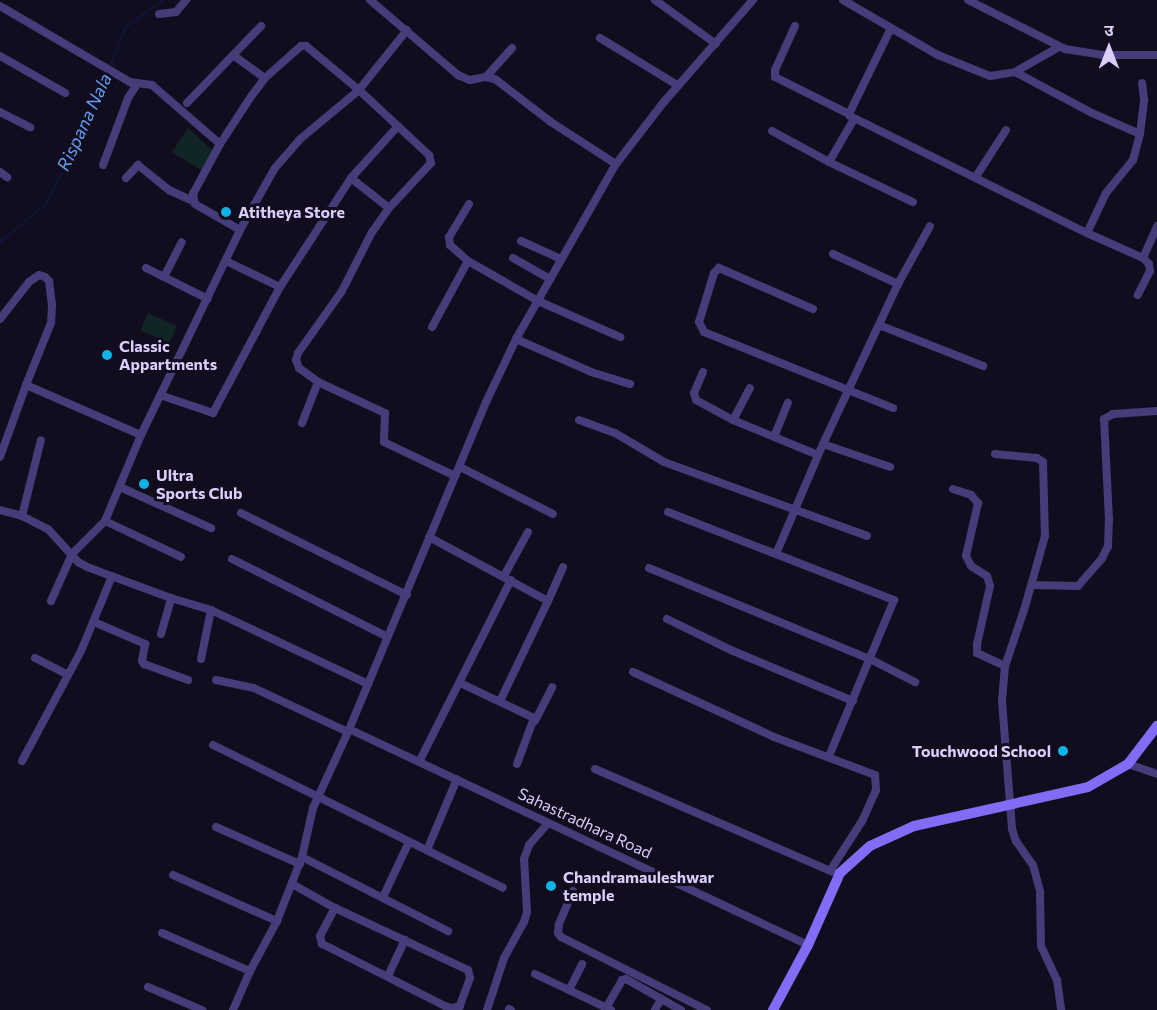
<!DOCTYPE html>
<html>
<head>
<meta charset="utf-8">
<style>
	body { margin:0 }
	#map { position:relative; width:1157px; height:1010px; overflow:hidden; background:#120d1e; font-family:Commissioner,"Noto Sans Devanagari",sans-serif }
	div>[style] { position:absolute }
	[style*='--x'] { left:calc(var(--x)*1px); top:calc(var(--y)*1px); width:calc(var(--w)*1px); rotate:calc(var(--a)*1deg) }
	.green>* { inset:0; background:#112527; transform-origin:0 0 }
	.stream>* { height:2px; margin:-1px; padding:0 1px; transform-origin:1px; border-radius:1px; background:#0c1638 }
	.minor>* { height:8px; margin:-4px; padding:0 4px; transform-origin:4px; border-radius:4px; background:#463c79 }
	.secondary>* { height:10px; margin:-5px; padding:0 5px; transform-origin:5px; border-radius:5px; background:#816cf5 }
	.dots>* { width:16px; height:16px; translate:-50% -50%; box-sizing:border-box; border:3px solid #120d1e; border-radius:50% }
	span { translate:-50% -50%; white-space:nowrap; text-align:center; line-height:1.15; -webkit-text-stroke:6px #120d1e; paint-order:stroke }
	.poi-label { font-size:16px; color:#d9cefc; font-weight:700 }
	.left { translate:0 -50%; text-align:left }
	.right { translate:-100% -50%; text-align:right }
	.street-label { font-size:16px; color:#d9cefc }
	.water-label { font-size:18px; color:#639ef4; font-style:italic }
	.north { position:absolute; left:1079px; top:18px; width:60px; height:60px; -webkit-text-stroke:4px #120d1e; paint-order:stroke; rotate:0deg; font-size:16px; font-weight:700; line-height:24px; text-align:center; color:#d9cefc }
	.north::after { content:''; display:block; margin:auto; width:21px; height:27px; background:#d9cefc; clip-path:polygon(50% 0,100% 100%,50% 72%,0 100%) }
</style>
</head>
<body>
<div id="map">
	<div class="green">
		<i style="clip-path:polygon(188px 128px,214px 152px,203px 171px,172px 152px)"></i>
		<i style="left:148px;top:313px;width:32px;height:19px;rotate:24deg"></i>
	</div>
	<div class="stream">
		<i style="--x:0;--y:242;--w:58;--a:-39.4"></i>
		<i style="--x:45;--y:205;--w:86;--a:-62.2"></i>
		<i style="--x:85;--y:129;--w:109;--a:-68.4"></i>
		<i style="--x:125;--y:28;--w:47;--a:-36.4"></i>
	</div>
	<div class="minor">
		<i style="--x:370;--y:0;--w:116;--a:40.4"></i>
		<i style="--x:458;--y:75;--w:13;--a:23"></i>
		<i style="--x:470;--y:80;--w:16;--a:-11"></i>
		<i style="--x:486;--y:77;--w:9;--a:13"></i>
		<i style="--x:495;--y:79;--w:71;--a:37.5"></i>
		<i style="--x:551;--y:122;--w:77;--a:32.9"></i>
		<i style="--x:655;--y:0;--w:75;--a:35.8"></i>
		<i style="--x:843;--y:0;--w:110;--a:30.1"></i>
		<i style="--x:938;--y:55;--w:56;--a:22"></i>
		<i style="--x:990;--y:76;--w:25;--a:-9"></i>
		<i style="--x:1015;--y:72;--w:51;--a:-29.6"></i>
		<i style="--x:968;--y:0;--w:109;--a:26.8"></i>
		<i style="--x:1065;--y:49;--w:36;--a:9"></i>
		<i style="--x:1101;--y:55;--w:56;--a:0"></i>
		<i style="--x:0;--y:6;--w:151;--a:30.3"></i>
		<i style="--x:130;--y:82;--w:22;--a:8"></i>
		<i style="--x:152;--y:85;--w:90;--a:40.9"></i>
		<i style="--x:159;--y:14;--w:17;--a:-7"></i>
		<i style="--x:176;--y:12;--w:16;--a:-50"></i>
		<i style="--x:795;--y:26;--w:48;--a:114.4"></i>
		<i style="--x:775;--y:70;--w:7;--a:90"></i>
		<i style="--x:775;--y:77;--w:83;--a:26.6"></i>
		<i style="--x:891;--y:28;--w:93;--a:116"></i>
		<i style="--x:850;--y:112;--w:4;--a:90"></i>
		<i style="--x:850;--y:116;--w:264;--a:26.3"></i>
		<i style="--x:1087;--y:233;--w:44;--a:-64.6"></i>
		<i style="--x:1106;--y:193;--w:43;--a:-50.7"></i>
		<i style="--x:1133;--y:160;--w:27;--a:-75"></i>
		<i style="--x:1140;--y:134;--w:52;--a:-156.4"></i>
		<i style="--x:1092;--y:113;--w:87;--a:-152"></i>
		<i style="--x:407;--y:30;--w:77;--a:128.7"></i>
		<i style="--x:359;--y:90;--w:96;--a:42.9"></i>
		<i style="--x:429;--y:155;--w:8;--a:76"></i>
		<i style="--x:431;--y:163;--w:62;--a:133"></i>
		<i style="--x:389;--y:208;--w:29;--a:125"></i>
		<i style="--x:372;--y:232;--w:66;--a:117"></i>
		<i style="--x:342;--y:291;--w:76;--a:125.4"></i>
		<i style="--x:298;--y:353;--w:7;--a:106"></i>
		<i style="--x:296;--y:360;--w:9;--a:69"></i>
		<i style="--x:299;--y:368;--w:24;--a:36"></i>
		<i style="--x:318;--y:382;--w:74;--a:24.8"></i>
		<i style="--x:385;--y:413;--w:29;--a:92"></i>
		<i style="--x:384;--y:442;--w:79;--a:25.6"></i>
		<i style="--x:600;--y:38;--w:92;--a:31.3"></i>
		<i style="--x:233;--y:55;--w:39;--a:36"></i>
		<i style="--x:0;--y:56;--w:75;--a:29.6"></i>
		<i style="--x:486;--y:77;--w:39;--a:-48"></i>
		<i style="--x:187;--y:103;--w:107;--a:-46.1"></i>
		<i style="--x:0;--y:112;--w:34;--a:27"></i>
		<i style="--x:772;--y:131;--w:65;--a:28.5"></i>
		<i style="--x:829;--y:162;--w:93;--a:25.5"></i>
		<i style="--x:1140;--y:134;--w:35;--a:-83"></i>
		<i style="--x:1144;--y:99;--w:16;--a:-97"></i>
		<i style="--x:829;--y:162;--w:50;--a:-59.8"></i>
		<i style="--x:103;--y:165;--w:72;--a:-69.5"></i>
		<i style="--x:128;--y:98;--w:17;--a:-57"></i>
		<i style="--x:0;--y:172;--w:9;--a:36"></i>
		<i style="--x:126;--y:178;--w:18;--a:-47"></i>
		<i style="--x:138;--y:165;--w:40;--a:39"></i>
		<i style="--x:169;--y:190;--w:26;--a:25"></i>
		<i style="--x:351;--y:178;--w:48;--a:38.3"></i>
		<i style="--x:975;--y:178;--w:57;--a:-57.1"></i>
		<i style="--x:469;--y:204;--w:39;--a:121"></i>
		<i style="--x:449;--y:237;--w:8;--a:83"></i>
		<i style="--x:450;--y:245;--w:24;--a:42"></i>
		<i style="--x:468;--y:261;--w:81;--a:29.7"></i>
		<i style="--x:538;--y:301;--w:90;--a:23.7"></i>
		<i style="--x:1087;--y:233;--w:61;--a:24.1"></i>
		<i style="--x:1143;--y:258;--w:8;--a:45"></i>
		<i style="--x:1149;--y:264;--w:7;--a:82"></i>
		<i style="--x:1150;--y:271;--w:27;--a:117"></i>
		<i style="--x:521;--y:241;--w:44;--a:24.2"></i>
		<i style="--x:833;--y:254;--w:72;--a:24.8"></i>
		<i style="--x:513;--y:258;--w:43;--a:29.6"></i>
		<i style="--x:1143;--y:258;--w:35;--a:-66"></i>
		<i style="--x:146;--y:268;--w:69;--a:26.6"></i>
		<i style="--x:164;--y:277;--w:39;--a:-63"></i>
		<i style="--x:280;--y:287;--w:130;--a:-56.9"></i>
		<i style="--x:351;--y:178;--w:70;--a:-47.9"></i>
		<i style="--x:813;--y:309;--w:103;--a:-156.4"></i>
		<i style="--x:719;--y:268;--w:7;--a:135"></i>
		<i style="--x:714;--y:273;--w:51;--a:107"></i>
		<i style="--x:699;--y:322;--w:11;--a:63"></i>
		<i style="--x:704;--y:332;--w:204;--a:21.9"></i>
		<i style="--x:0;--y:319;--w:47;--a:-51.9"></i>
		<i style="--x:29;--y:282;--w:12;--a:-35"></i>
		<i style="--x:39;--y:275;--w:6;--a:18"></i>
		<i style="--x:45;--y:277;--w:6;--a:45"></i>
		<i style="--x:49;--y:281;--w:24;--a:83"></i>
		<i style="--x:52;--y:305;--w:18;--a:93"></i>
		<i style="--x:51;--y:323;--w:67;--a:112"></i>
		<i style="--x:26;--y:385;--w:125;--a:23.5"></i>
		<i style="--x:879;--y:325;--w:112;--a:21.5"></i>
		<i style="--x:432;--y:327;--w:75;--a:-61.4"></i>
		<i style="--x:516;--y:339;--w:82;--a:23.7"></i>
		<i style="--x:591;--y:372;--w:41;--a:17.1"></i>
		<i style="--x:703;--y:372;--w:23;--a:113"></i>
		<i style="--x:694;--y:393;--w:7;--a:74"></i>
		<i style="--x:696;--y:400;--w:42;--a:28.4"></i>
		<i style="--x:733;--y:420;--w:92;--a:22.4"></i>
		<i style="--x:160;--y:395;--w:56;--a:18.8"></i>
		<i style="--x:213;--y:413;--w:143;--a:-62"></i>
		<i style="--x:280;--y:287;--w:60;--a:-154.3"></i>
		<i style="--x:579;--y:420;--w:38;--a:20"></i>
		<i style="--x:615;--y:433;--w:57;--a:30.6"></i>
		<i style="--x:664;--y:462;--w:216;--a:20"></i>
		<i style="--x:733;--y:420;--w:36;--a:-62"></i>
		<i style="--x:302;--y:423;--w:44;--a:-68.7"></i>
		<i style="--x:774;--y:437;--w:37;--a:-68"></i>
		<i style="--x:823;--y:444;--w:71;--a:18.9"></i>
		<i style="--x:995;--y:454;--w:42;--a:5.4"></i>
		<i style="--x:1037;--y:458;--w:7;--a:34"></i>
		<i style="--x:1043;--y:462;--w:74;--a:88.5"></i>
		<i style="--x:1045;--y:536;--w:77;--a:105.8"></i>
		<i style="--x:1024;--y:610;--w:59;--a:108.7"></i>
		<i style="--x:1005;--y:666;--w:35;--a:95"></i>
		<i style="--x:1002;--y:701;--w:128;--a:85.5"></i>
		<i style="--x:1012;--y:829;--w:13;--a:72"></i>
		<i style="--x:1016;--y:841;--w:29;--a:55"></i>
		<i style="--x:1033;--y:865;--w:28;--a:75"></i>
		<i style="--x:1040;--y:892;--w:54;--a:88.9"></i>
		<i style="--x:1041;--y:946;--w:38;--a:65"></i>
		<i style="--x:1057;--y:980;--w:30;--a:82"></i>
		<i style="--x:0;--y:457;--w:77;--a:-70.1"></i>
		<i style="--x:460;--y:467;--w:104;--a:26.8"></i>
		<i style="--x:120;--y:487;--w:100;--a:24.3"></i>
		<i style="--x:953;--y:489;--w:19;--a:18"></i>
		<i style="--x:971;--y:495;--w:11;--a:49"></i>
		<i style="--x:978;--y:503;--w:54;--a:102.8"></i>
		<i style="--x:966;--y:556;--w:11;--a:63"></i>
		<i style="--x:971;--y:566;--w:19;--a:32"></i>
		<i style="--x:987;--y:576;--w:10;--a:73"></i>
		<i style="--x:990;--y:586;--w:59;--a:102.6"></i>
		<i style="--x:977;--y:644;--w:9;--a:90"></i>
		<i style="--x:977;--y:653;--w:31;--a:25"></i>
		<i style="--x:0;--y:510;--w:23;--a:15"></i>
		<i style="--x:22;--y:516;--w:29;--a:27"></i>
		<i style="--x:48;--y:529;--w:45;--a:47.7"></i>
		<i style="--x:78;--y:562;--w:10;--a:29"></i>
		<i style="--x:87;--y:567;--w:90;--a:20.3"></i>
		<i style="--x:171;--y:598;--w:42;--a:16.7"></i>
		<i style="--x:211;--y:610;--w:174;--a:25.2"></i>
		<i style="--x:668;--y:512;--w:243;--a:21.3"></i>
		<i style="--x:894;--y:600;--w:169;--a:112.6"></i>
		<i style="--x:241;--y:513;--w:185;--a:26.3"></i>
		<i style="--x:22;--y:516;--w:78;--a:-76"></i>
		<i style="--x:105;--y:521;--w:84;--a:25.3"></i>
		<i style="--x:429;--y:537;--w:135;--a:28.3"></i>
		<i style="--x:548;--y:601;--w:111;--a:115.6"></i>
		<i style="--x:776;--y:554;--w:120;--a:-66.9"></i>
		<i style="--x:823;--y:444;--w:177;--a:-64.9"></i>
		<i style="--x:898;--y:284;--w:66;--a:-61.1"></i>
		<i style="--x:232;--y:559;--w:174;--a:26.6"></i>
		<i style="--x:649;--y:568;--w:239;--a:22.4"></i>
		<i style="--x:870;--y:659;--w:51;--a:27.1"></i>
		<i style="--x:504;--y:576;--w:50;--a:-61.4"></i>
		<i style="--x:1031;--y:585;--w:47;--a:1.2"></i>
		<i style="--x:1078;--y:586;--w:37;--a:-49"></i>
		<i style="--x:1102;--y:558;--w:13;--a:-63"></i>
		<i style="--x:1108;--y:546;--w:26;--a:-88"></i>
		<i style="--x:1109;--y:520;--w:101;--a:-92.8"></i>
		<i style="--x:1104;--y:419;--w:10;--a:-29"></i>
		<i style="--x:1113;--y:414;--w:44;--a:-3.9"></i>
		<i style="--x:51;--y:601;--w:51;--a:-65.9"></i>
		<i style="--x:72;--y:554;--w:47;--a:-45"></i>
		<i style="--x:105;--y:521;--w:93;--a:-67.3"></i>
		<i style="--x:141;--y:435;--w:228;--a:-64.2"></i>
		<i style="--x:240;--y:230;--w:71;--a:-60.6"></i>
		<i style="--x:275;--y:168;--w:37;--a:-49"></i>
		<i style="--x:299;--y:140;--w:78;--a:-39.8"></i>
		<i style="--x:359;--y:90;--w:69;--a:-140.3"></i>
		<i style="--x:306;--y:46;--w:5;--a:180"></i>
		<i style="--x:301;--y:46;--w:48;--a:138.4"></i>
		<i style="--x:265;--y:78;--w:21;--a:127"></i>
		<i style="--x:252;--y:95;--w:59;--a:123.1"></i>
		<i style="--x:220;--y:144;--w:57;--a:118.4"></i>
		<i style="--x:193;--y:194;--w:10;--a:79"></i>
		<i style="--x:195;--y:204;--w:52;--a:30"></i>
		<i style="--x:548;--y:601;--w:37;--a:-66"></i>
		<i style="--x:667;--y:619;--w:73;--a:25.9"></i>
		<i style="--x:733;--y:651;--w:130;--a:22.6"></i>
		<i style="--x:94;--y:622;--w:56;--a:23.3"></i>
		<i style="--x:145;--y:644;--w:17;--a:100"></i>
		<i style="--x:142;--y:661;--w:4;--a:56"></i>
		<i style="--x:144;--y:664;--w:47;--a:20"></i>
		<i style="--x:161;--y:634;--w:37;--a:-74"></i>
		<i style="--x:35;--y:658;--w:37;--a:27"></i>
		<i style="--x:201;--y:659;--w:50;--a:-78.5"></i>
		<i style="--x:633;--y:672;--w:155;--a:24.7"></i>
		<i style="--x:774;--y:737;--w:108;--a:20.6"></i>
		<i style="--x:875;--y:775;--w:15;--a:86"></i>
		<i style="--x:876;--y:790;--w:34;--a:114"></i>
		<i style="--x:862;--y:821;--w:59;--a:122.6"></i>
		<i style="--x:216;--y:680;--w:39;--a:12"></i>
		<i style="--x:254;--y:688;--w:104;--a:25.1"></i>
		<i style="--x:460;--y:683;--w:82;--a:25.3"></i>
		<i style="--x:534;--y:718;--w:49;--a:110.3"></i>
		<i style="--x:535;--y:721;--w:38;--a:-63"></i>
		<i style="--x:349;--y:729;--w:507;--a:25.2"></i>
		<i style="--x:213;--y:745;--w:323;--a:26.2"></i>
		<i style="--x:22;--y:761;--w:125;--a:-61.8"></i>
		<i style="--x:81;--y:651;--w:81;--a:-67.5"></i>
		<i style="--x:419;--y:762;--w:204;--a:-63.2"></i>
		<i style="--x:1128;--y:764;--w:31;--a:19"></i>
		<i style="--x:595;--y:769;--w:259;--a:23.4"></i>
		<i style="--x:216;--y:827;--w:92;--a:23.8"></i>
		<i style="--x:427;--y:850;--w:77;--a:-67.1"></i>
		<i style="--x:302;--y:857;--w:164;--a:26.9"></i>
		<i style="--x:173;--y:875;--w:114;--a:23.9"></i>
		<i style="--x:292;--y:884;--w:49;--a:29.2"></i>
		<i style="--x:335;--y:908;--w:147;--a:25"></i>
		<i style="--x:468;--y:970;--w:8;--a:76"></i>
		<i style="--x:470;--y:978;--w:30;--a:110"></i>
		<i style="--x:460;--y:1006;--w:9;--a:167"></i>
		<i style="--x:451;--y:1008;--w:6;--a:-162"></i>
		<i style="--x:445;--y:1006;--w:138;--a:-153.2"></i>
		<i style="--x:322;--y:944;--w:8;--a:-104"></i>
		<i style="--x:320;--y:936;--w:32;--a:-62"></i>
		<i style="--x:573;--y:891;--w:36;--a:113"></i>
		<i style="--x:559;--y:924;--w:9;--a:96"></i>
		<i style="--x:558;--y:933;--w:5;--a:53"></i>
		<i style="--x:561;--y:937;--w:163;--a:26.6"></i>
		<i style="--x:383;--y:897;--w:61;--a:-64.7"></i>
		<i style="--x:162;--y:933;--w:96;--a:23.4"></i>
		<i style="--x:535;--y:974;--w:84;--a:25.3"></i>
		<i style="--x:388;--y:976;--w:40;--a:-65"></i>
		<i style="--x:148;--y:987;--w:59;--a:23.1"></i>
		<i style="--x:569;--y:990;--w:29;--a:-63"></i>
		<i style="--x:606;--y:1008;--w:32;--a:-60"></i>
		<i style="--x:622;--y:980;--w:4;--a:-14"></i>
		<i style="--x:626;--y:979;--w:63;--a:29.4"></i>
		<i style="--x:509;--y:1009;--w:2;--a:27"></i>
		<i style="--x:233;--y:1010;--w:43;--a:-66.4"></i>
		<i style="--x:250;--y:971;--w:57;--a:-61.6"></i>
		<i style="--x:277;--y:921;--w:69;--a:-68.7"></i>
		<i style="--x:302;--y:857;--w:50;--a:-77.3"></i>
		<i style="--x:313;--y:808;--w:84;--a:-65.3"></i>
		<i style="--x:348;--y:732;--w:358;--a:-67.3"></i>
		<i style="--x:486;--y:402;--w:70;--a:-64.5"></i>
		<i style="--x:516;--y:339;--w:202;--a:-60.3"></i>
		<i style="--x:616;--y:164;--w:77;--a:-52.4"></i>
		<i style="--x:663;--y:103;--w:137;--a:-48.9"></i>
		<i style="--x:487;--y:1010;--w:55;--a:-71.9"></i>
		<i style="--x:504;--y:958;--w:41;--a:-60.9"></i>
		<i style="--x:524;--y:922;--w:10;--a:-73"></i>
		<i style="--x:527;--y:912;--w:53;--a:-93.2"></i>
		<i style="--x:524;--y:859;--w:15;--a:-70"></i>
		<i style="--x:529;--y:845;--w:29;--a:-49"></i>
		<i style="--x:655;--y:1010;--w:13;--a:-61"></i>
	</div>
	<div class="secondary">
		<i style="--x:773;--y:1010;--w:74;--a:-61.7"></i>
		<i style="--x:808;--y:945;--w:79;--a:-66"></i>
		<i style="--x:840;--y:873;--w:40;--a:-42"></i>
		<i style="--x:870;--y:846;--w:48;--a:-24.4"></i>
		<i style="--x:914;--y:826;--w:178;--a:-12.6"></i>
		<i style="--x:1088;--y:787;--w:46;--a:-29.9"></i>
		<i style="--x:1128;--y:764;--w:48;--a:-52.7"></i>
	</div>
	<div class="dots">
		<i style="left:226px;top:212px;background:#10b3e5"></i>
		<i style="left:107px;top:355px;background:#10b3e5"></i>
		<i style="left:144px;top:484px;background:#10b3e5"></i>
		<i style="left:1063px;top:751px;background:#10b3e5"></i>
		<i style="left:551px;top:886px;background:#10b3e5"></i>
	</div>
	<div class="poi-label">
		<span class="left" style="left:238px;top:212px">Atitheya Store</span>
		<span class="left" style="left:119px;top:355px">Classic<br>Appartments</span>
		<span class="left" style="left:156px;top:484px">Ultra<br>Sports Club</span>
		<span class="right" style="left:1051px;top:751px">Touchwood School</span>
		<span class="left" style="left:563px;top:886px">Chandramauleshwar<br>temple</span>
	</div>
	<div class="street-label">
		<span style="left:585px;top:823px;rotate:25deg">Sahastradhara Road</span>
	</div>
	<div class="water-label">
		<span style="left:84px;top:122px;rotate:-65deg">Rispana Nala</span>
	</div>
	<div class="north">उ</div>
</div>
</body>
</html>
